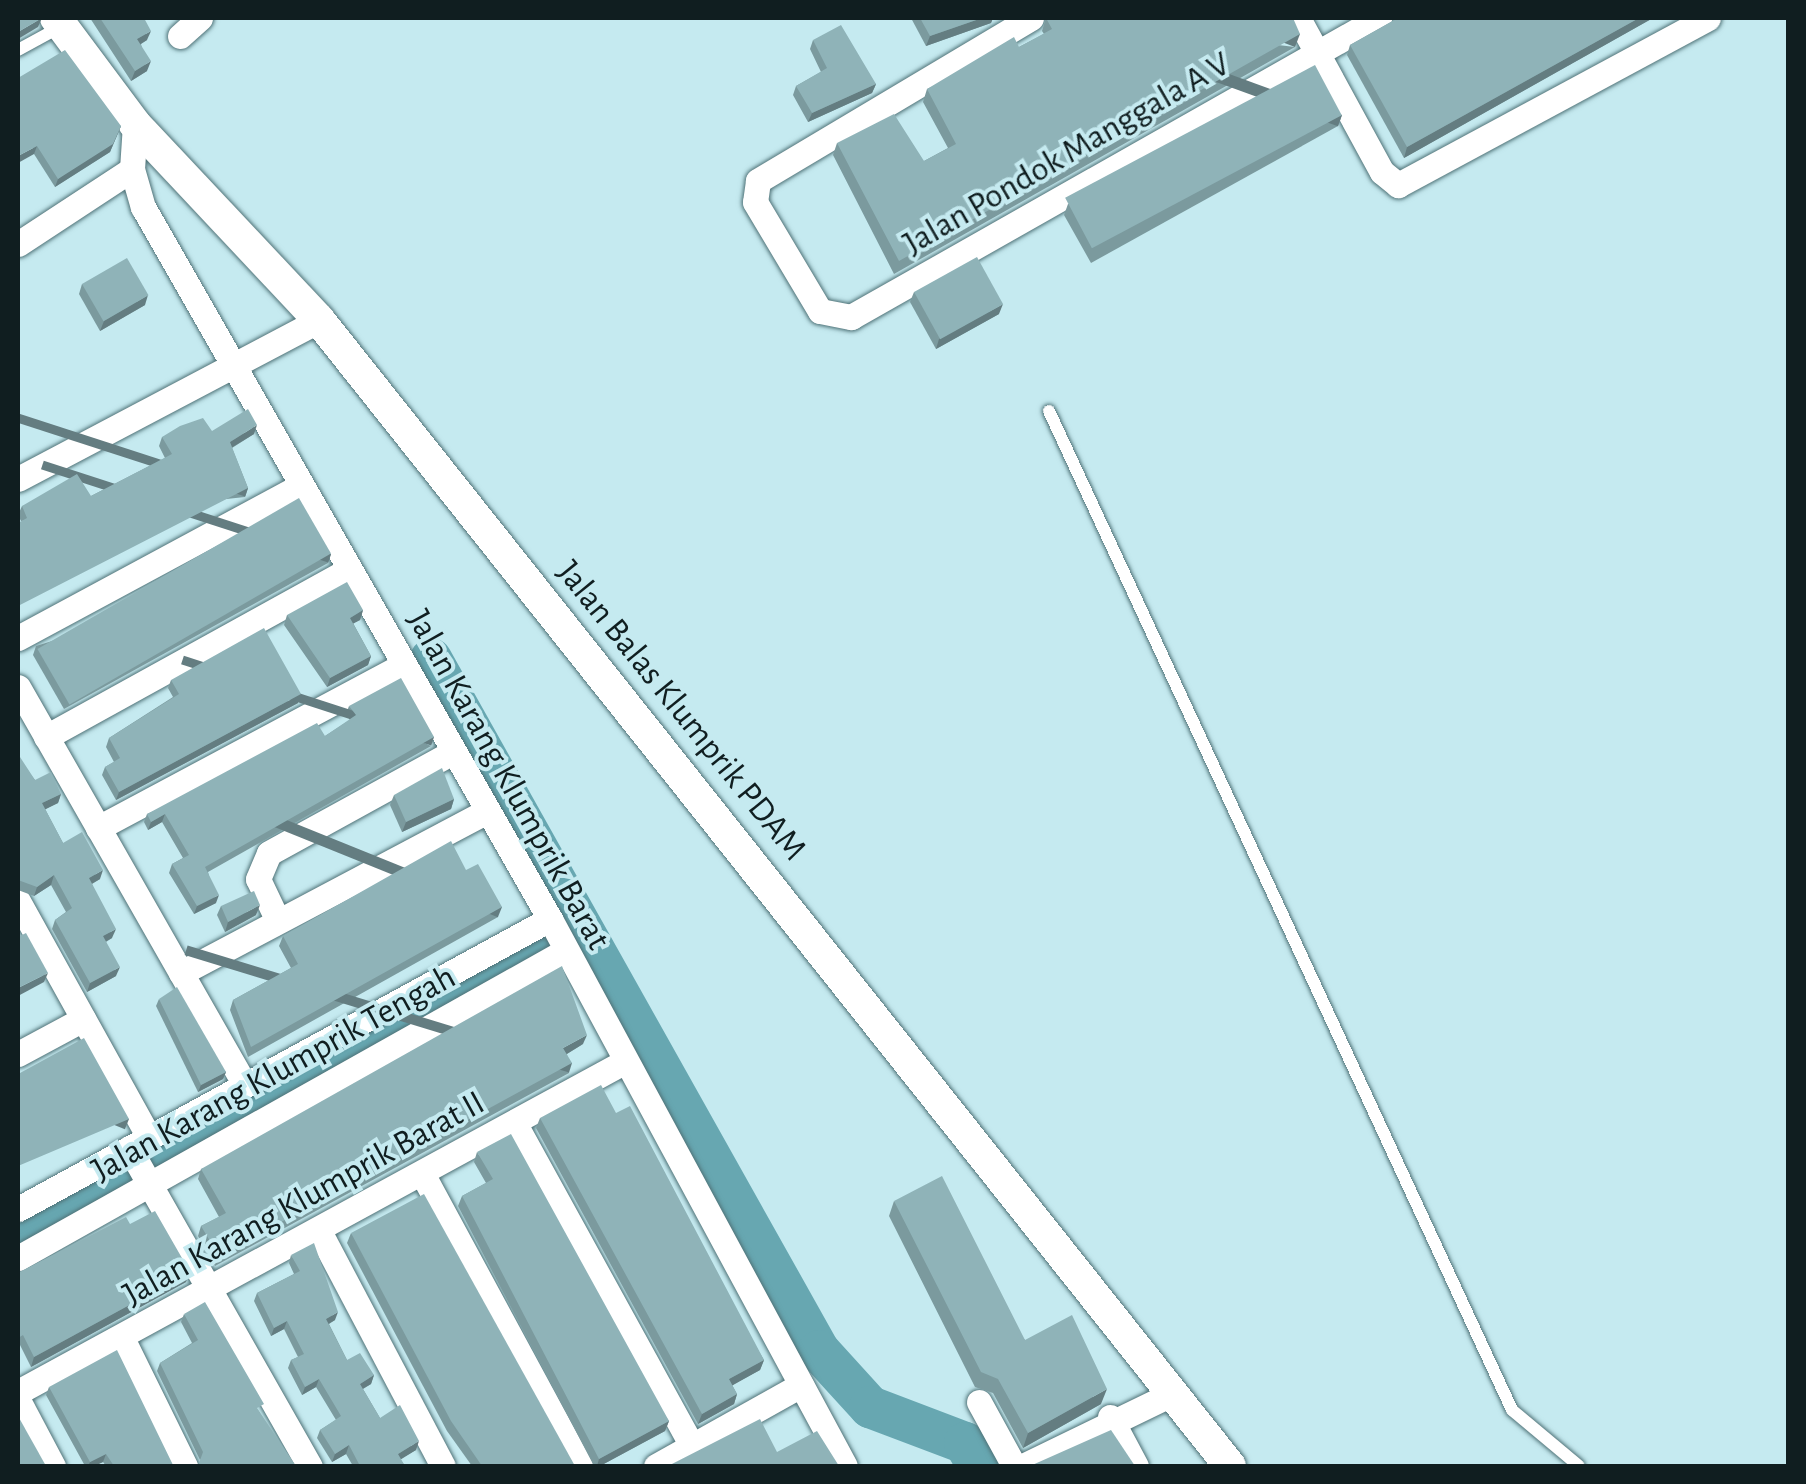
<!DOCTYPE html>
<html>
<head>
<meta charset="utf-8">
<style>
	body { margin:0 }
	#map { position:relative; width:1806px; height:1484px; overflow:hidden; background:#c5eaf0; font-family:"Alegreya Sans",sans-serif }
	div>[style] { position:absolute }
	[style*='--x'] { left:calc(var(--x)*1px); top:calc(var(--y)*1px); width:calc(var(--w)*1px); rotate:calc(var(--a)*1deg) }
	.river>* { height:42px; margin:-21px; padding:0 21px; transform-origin:21px; border-radius:21px; background:#67a7b1 }
	.roads { filter:drop-shadow(0 0 2px #4f7277) drop-shadow(0 0 2px #4f7277) }
	.service>* { height:12px; margin:-6px; padding:0 6px; transform-origin:6px; border-radius:6px; background:#fff }
	.minor>* { height:25px; margin:-12.5px; padding:0 12.5px; transform-origin:12.5px; border-radius:12.5px; background:#fff }
	.tertiary>* { height:32px; margin:-16px; padding:0 16px; transform-origin:16px; border-radius:16px; background:#fff }
	.wall>* { inset:0; background:#7b9a9e }
	.shaded-wall>* { inset:0; background:#647d81; transform-origin:0 0 }
	.building>* { inset:0; background:#8fb3b8; transform-origin:0 0 }
	span { translate:-50% -50%; white-space:nowrap; text-align:center; line-height:1.15; -webkit-text-stroke:8px #c5eaf0; paint-order:stroke }
	.street-label { font-size:35px; color:#101e20 }
	.frame { position:absolute; inset:0; border:20px solid #101e20; pointer-events:none }
</style>
</head>
<body>
<div id="map">
	<div class="river">
		<i style="--x:431;--y:659;--w:793;--a:60.72"></i>
		<i style="--x:819;--y:1351;--w:76;--a:47.7"></i>
		<i style="--x:870;--y:1407;--w:102;--a:20.8"></i>
		<i style="--x:965;--y:1443;--w:26;--a:61"></i>
		<i style="--x:18;--y:1243;--w:642;--a:-29.6"></i>
	</div>
	<div class="roads">
		<div class="service">
			<i style="--x:18;--y:50;--w:48;--a:-28.7"></i>
			<i style="--x:1049;--y:411;--w:1101;--a:65.13"></i>
			<i style="--x:1512;--y:1410;--w:87;--a:39.9"></i>
		</div>
		<div class="minor">
			<i style="--x:1031;--y:18;--w:318;--a:149.2"></i>
			<i style="--x:758;--y:181;--w:21;--a:98"></i>
			<i style="--x:755;--y:202;--w:127;--a:59.2"></i>
			<i style="--x:820;--y:311;--w:32;--a:11"></i>
			<i style="--x:851;--y:317;--w:607;--a:-29.52"></i>
			<i style="--x:1298;--y:18;--w:175;--a:61.4"></i>
			<i style="--x:1382;--y:172;--w:21;--a:39"></i>
			<i style="--x:1398;--y:185;--w:352;--a:-28.3"></i>
			<i style="--x:180;--y:36;--w:27;--a:-42"></i>
			<i style="--x:135;--y:124;--w:45;--a:93.8"></i>
			<i style="--x:132;--y:169;--w:40;--a:74"></i>
			<i style="--x:143;--y:207;--w:820;--a:60.25"></i>
			<i style="--x:550;--y:919;--w:621;--a:61.66"></i>
			<i style="--x:18;--y:244;--w:136;--a:-33.3"></i>
			<i style="--x:18;--y:479;--w:340;--a:-27.8"></i>
			<i style="--x:18;--y:638;--w:320;--a:-28.3"></i>
			<i style="--x:18;--y:687;--w:456;--a:60.3"></i>
			<i style="--x:46;--y:737;--w:346;--a:-28.9"></i>
			<i style="--x:98;--y:828;--w:346;--a:-28.1"></i>
			<i style="--x:18;--y:901;--w:269;--a:61"></i>
			<i style="--x:277;--y:919;--w:44;--a:-115.4"></i>
			<i style="--x:258;--y:879;--w:28;--a:-67"></i>
			<i style="--x:269;--y:853;--w:210;--a:-28.8"></i>
			<i style="--x:181;--y:973;--w:346;--a:-27.9"></i>
			<i style="--x:18;--y:1054;--w:74;--a:-28.3"></i>
			<i style="--x:515;--y:1124;--w:367;--a:61.2"></i>
			<i style="--x:129;--y:1148;--w:366;--a:60.4"></i>
			<i style="--x:424;--y:1177;--w:328;--a:61.6"></i>
			<i style="--x:18;--y:1209;--w:606;--a:-28.6"></i>
			<i style="--x:320;--y:1233;--w:263;--a:62.2"></i>
			<i style="--x:18;--y:1258;--w:627;--a:-29.3"></i>
			<i style="--x:122;--y:1338;--w:143;--a:63.8"></i>
			<i style="--x:18;--y:1392;--w:688;--a:-28.58"></i>
			<i style="--x:18;--y:1400;--w:75;--a:62.1"></i>
			<i style="--x:979;--y:1402;--w:73;--a:61.3"></i>
			<i style="--x:1110;--y:1417;--w:55;--a:62"></i>
			<i style="--x:656;--y:1466;--w:166;--a:-29.2"></i>
			<i style="--x:1023;--y:1466;--w:165;--a:-25.9"></i>
		</div>
		<div class="tertiary">
			<i style="--x:56;--y:18;--w:132;--a:53.3"></i>
			<i style="--x:135;--y:124;--w:269;--a:46.8"></i>
			<i style="--x:319;--y:320;--w:1464;--a:51.52"></i>
		</div>
	</div>
	<div class="wall">
		<i style="clip-path:polygon(90px 18px,144px 18px,147px 40px,141px 44px,147px 71px,131px 81px)"></i>
		<i style="clip-path:polygon(911px 18px,993px 18px,991px 23px,926px 46px)"></i>
		<i style="clip-path:polygon(1046px 18px,1295px 47px,894px 274px,833px 155px,837px 143px,924px 161px,948px 148px,923px 102px,927px 89px,1019px 47px,1044px 34px,1042px 31px)"></i>
		<i style="clip-path:polygon(1398px 18px,1653px 18px,1404px 158px,1347px 55px,1350px 45px)"></i>
		<i style="clip-path:polygon(813px 40px,876px 84px,872px 93px,808px 122px,793px 95px,796px 86px,821px 72px,810px 49px)"></i>
		<i style="clip-path:polygon(18px 78px,121px 126px,110px 152px,55px 187px,34px 154px)"></i>
		<i style="clip-path:polygon(1342px 115px,1338px 126px,1091px 263px,1064px 215px,1068px 204px)"></i>
		<i style="clip-path:polygon(82px 284px,145px 305px,100px 331px,79px 294px)"></i>
		<i style="clip-path:polygon(914px 292px,999px 314px,936px 349px,910px 302px)"></i>
		<i style="clip-path:polygon(212px 431px,254px 434px,232px 448px,248px 488px,245px 497px,21px 521px,18px 515px,22px 506px,91px 496px,165px 458px,159px 446px,162px 437px)"></i>
		<i style="clip-path:polygon(331px 554px,328px 563px,64px 709px,33px 655px,36px 646px)"></i>
		<i style="clip-path:polygon(363px 610px,360px 620px,353px 623px,371px 656px,368px 665px,327px 687px,284px 625px,287px 615px)"></i>
		<i style="clip-path:polygon(171px 680px,298px 703px,116px 800px,102px 775px,105px 767px,114px 762px,106px 747px,109px 738px,173px 697px,168px 688px)"></i>
		<i style="clip-path:polygon(349px 706px,431px 746px,208px 872px,216px 903px,194px 914px,169px 873px,172px 864px,183px 858px,162px 822px,148px 830px,144px 822px,147px 814px,325px 736px,350px 720px,346px 714px)"></i>
		<i style="clip-path:polygon(18px 759px,35px 780px,61px 794px,58px 803px,45px 809px,63px 843px,100px 879px,92px 884px,112px 938px,106px 942px,116px 976px,87px 992px,52px 929px,55px 920px,66px 912px,51px 885px,34px 896px,18px 890px)"></i>
		<i style="clip-path:polygon(394px 795px,454px 799px,451px 809px,402px 832px,390px 805px)"></i>
		<i style="clip-path:polygon(466px 870px,498px 917px,248px 1057px,230px 1010px,233px 1000px,291px 968px,279px 946px,283px 936px)"></i>
		<i style="clip-path:polygon(221px 906px,256px 915px,225px 932px,217px 915px)"></i>
		<i style="clip-path:polygon(159px 999px,226px 1072px,223px 1079px,198px 1092px,156px 1006px)"></i>
		<i style="clip-path:polygon(583px 1044px,567px 1054px,569px 1073px,215px 1266px,198px 1236px,201px 1226px,219px 1217px,198px 1179px,201px 1169px)"></i>
		<i style="clip-path:polygon(616px 1113px,764px 1360px,760px 1370px,732px 1385px,737px 1394px,734px 1404px,698px 1424px,536px 1128px,540px 1118px)"></i>
		<i style="clip-path:polygon(477px 1152px,669px 1421px,665px 1431px,600px 1466px,594px 1466px,458px 1206px,462px 1196px,486px 1183px,474px 1162px)"></i>
		<i style="clip-path:polygon(894px 1201px,1025px 1340px,1101px 1404px,1023px 1448px,993px 1393px,975px 1387px,889px 1216px)"></i>
		<i style="clip-path:polygon(130px 1224px,186px 1282px,31px 1367px,20px 1345px,18px 1273px)"></i>
		<i style="clip-path:polygon(351px 1233px,575px 1466px,472px 1466px,447px 1431px,347px 1243px)"></i>
		<i style="clip-path:polygon(291px 1255px,335px 1320px,329px 1324px,347px 1360px,374px 1375px,371px 1384px,363px 1389px,380px 1418px,416px 1450px,400px 1459px,405px 1466px,353px 1466px,346px 1454px,332px 1462px,317px 1438px,320px 1430px,336px 1420px,316px 1387px,302px 1395px,288px 1368px,291px 1360px,298px 1357px,284px 1329px,271px 1336px,254px 1301px,257px 1293px,294px 1274px,289px 1263px)"></i>
		<i style="clip-path:polygon(184px 1314px,260px 1413px,200px 1460px,157px 1371px,160px 1363px,192px 1343px,181px 1322px)"></i>
		<i style="clip-path:polygon(49px 1387px,173px 1465px,178px 1466px,106px 1466px,103px 1462px,94px 1466px,85px 1466px,46px 1395px)"></i>
	</div>
	<div class="shaded-wall">
		<i style="clip-path:polygon(42px 18px,38px 27px,18px 39px,18px 32px)"></i>
		<i style="clip-path:polygon(982px 18px,993px 18px,991px 23px,926px 46px,930px 36px)"></i>
		<i style="clip-path:polygon(1639px 18px,1653px 18px,1404px 158px,1407px 147px)"></i>
		<i style="clip-path:polygon(151px 31px,147px 40px,134px 48px,137px 39px)"></i>
		<i style="left:1300px;top:34px;width:14px;height:461px;rotate:111deg"></i>
		<i style="clip-path:polygon(151px 61px,147px 71px,131px 81px,135px 71px)"></i>
		<i style="clip-path:polygon(876px 84px,872px 93px,808px 122px,812px 113px)"></i>
		<i style="left:1342px;top:115px;width:12px;height:282px;rotate:110deg"></i>
		<i style="clip-path:polygon(121px 126px,110px 152px,55px 187px,58px 179px)"></i>
		<i style="clip-path:polygon(37px 146px,34px 154px,18px 163px,18px 156px)"></i>
		<i style="clip-path:polygon(148px 295px,145px 305px,100px 331px,104px 321px)"></i>
		<i style="clip-path:polygon(1003px 304px,999px 314px,936px 349px,939px 339px)"></i>
		<i style="clip-path:polygon(257px 425px,254px 434px,226px 451px,230px 442px)"></i>
		<i style="left:248px;top:488px;width:9px;height:259px;rotate:108deg"></i>
		<i style="left:331px;top:554px;width:9px;height:302px;rotate:108deg"></i>
		<i style="clip-path:polygon(363px 610px,360px 620px,347px 627px,350px 618px)"></i>
		<i style="clip-path:polygon(371px 656px,368px 665px,327px 687px,330px 678px)"></i>
		<i style="clip-path:polygon(301px 694px,298px 703px,116px 800px,119px 792px)"></i>
		<i style="left:434px;top:737px;width:9px;height:263px;rotate:108deg"></i>
		<i style="clip-path:polygon(61px 794px,58px 803px,38px 813px,42px 803px)"></i>
		<i style="clip-path:polygon(454px 799px,451px 809px,402px 832px,406px 822px)"></i>
		<i style="clip-path:polygon(165px 814px,162px 822px,148px 830px,151px 822px)"></i>
		<i style="clip-path:polygon(103px 870px,100px 879px,86px 887px,89px 878px)"></i>
		<i style="clip-path:polygon(54px 875px,51px 885px,34px 896px,37px 887px)"></i>
		<i style="clip-path:polygon(219px 895px,216px 903px,194px 914px,197px 906px)"></i>
		<i style="clip-path:polygon(260px 905px,256px 915px,225px 932px,228px 922px)"></i>
		<i style="left:502px;top:907px;width:11px;height:287px;rotate:112deg"></i>
		<i style="clip-path:polygon(116px 929px,112px 938px,99px 945px,103px 936px)"></i>
		<i style="clip-path:polygon(120px 967px,116px 976px,87px 992px,90px 983px)"></i>
		<i style="clip-path:polygon(48px 973px,44px 982px,18px 996px,18px 988px)"></i>
		<i style="clip-path:polygon(587px 1035px,583px 1044px,560px 1058px,563px 1048px)"></i>
		<i style="left:572px;top:1063px;width:10px;height:402px;rotate:107deg"></i>
		<i style="clip-path:polygon(226px 1072px,223px 1079px,198px 1092px,201px 1085px)"></i>
		<i style="left:129px;top:1119px;width:11px;height:121px;rotate:112deg"></i>
		<i style="clip-path:polygon(190px 1272px,186px 1282px,31px 1367px,34px 1357px)"></i>
		<i style="clip-path:polygon(338px 1312px,335px 1320px,323px 1327px,326px 1319px)"></i>
		<i style="clip-path:polygon(287px 1321px,284px 1329px,271px 1336px,274px 1328px)"></i>
		<i style="clip-path:polygon(764px 1360px,760px 1370px,726px 1389px,729px 1379px)"></i>
		<i style="clip-path:polygon(374px 1375px,371px 1384px,357px 1392px,360px 1384px)"></i>
		<i style="clip-path:polygon(319px 1379px,316px 1387px,302px 1395px,305px 1387px)"></i>
		<i style="clip-path:polygon(1107px 1389px,1101px 1404px,1023px 1448px,1028px 1433px)"></i>
		<i style="clip-path:polygon(737px 1394px,734px 1404px,698px 1424px,702px 1414px)"></i>
		<i style="clip-path:polygon(669px 1421px,665px 1431px,600px 1466px,597px 1466px,599px 1459px)"></i>
		<i style="clip-path:polygon(419px 1441px,416px 1450px,395px 1463px,398px 1454px)"></i>
		<i style="clip-path:polygon(349px 1445px,346px 1454px,332px 1462px,335px 1454px)"></i>
		<i style="clip-path:polygon(106px 1454px,103px 1462px,94px 1466px,88px 1466px,90px 1462px)"></i>
	</div>
	<div class="building">
		<i style="clip-path:polygon(18px 18px,42px 18px,18px 32px)"></i>
		<i style="clip-path:polygon(100px 18px,144px 18px,151px 31px,137px 39px,151px 61px,135px 71px)"></i>
		<i style="clip-path:polygon(920px 18px,982px 18px,930px 36px)"></i>
		<i style="clip-path:polygon(1046px 18px,1293px 18px,1300px 34px,899px 261px,837px 143px,894px 114px,924px 161px,956px 144px,927px 89px,1014px 37px,1019px 47px,1052px 29px)"></i>
		<i style="clip-path:polygon(1398px 18px,1639px 18px,1407px 147px,1350px 45px)"></i>
		<i style="clip-path:polygon(841px 25px,876px 84px,812px 113px,796px 86px,827px 68px,813px 40px)"></i>
		<i style="clip-path:polygon(65px 50px,121px 126px,113px 144px,58px 179px,37px 146px,18px 156px,18px 78px)"></i>
		<i style="left:1315px;top:65px;width:57px;height:283px;rotate:62deg"></i>
		<i style="left:977px;top:257px;width:54px;height:72px;rotate:61deg"></i>
		<i style="left:127px;top:258px;width:43px;height:52px;rotate:60deg"></i>
		<i style="clip-path:polygon(248px 409px,257px 425px,230px 442px,248px 488px,18px 606px,18px 523px,27px 518px,22px 506px,77px 474px,91px 496px,172px 454px,162px 437px,180px 426px,203px 418px,212px 431px)"></i>
		<i style="left:299px;top:498px;width:64px;height:302px;rotate:60deg"></i>
		<i style="clip-path:polygon(347px 582px,363px 610px,350px 618px,371px 656px,330px 678px,287px 615px)"></i>
		<i style="clip-path:polygon(264px 628px,301px 694px,119px 792px,105px 767px,120px 758px,109px 738px,179px 694px,171px 680px)"></i>
		<i style="clip-path:polygon(401px 678px,434px 737px,205px 867px,219px 895px,197px 906px,172px 864px,189px 855px,165px 814px,151px 822px,147px 814px,317px 723px,325px 736px,356px 715px,349px 706px)"></i>
		<i style="clip-path:polygon(20px 757px,35px 780px,51px 772px,61px 794px,42px 803px,63px 843px,82px 832px,103px 870px,89px 878px,116px 929px,103px 936px,120px 967px,90px 983px,55px 920px,72px 908px,54px 875px,37px 887px,18px 880px,18px 759px)"></i>
		<i style="clip-path:polygon(442px 768px,454px 799px,406px 822px,394px 795px)"></i>
		<i style="clip-path:polygon(451px 841px,466px 870px,478px 864px,502px 907px,251px 1047px,233px 1000px,298px 964px,283px 936px)"></i>
		<i style="clip-path:polygon(254px 891px,260px 905px,228px 922px,221px 906px)"></i>
		<i style="clip-path:polygon(26px 933px,48px 973px,18px 988px,18px 937px)"></i>
		<i style="clip-path:polygon(562px 966px,587px 1035px,563px 1048px,572px 1063px,219px 1256px,201px 1226px,226px 1213px,201px 1169px)"></i>
		<i style="clip-path:polygon(177px 987px,226px 1072px,201px 1085px,159px 999px)"></i>
		<i style="clip-path:polygon(84px 1038px,129px 1119px,18px 1166px,18px 1068px,20px 1073px)"></i>
		<i style="clip-path:polygon(601px 1085px,616px 1113px,630px 1106px,764px 1360px,729px 1379px,737px 1394px,702px 1414px,540px 1118px)"></i>
		<i style="clip-path:polygon(511px 1134px,669px 1421px,599px 1459px,462px 1196px,493px 1179px,477px 1152px)"></i>
		<i style="clip-path:polygon(942px 1176px,1025px 1340px,1072px 1315px,1107px 1389px,1028px 1433px,998px 1379px,981px 1372px,894px 1201px)"></i>
		<i style="clip-path:polygon(424px 1194px,575px 1466px,482px 1466px,451px 1421px,351px 1233px)"></i>
		<i style="clip-path:polygon(155px 1211px,190px 1272px,34px 1357px,23px 1335px,18px 1338px,18px 1273px,126px 1217px,130px 1224px)"></i>
		<i style="clip-path:polygon(314px 1243px,338px 1312px,326px 1319px,347px 1360px,360px 1353px,374px 1375px,360px 1384px,380px 1418px,400px 1405px,419px 1441px,398px 1454px,405px 1466px,360px 1466px,349px 1445px,335px 1454px,320px 1430px,341px 1416px,319px 1379px,305px 1387px,291px 1360px,304px 1354px,287px 1321px,274px 1328px,257px 1293px,300px 1271px,291px 1255px)"></i>
		<i style="clip-path:polygon(205px 1302px,264px 1404px,257px 1408px,296px 1466px,198px 1466px,203px 1452px,160px 1363px,198px 1340px,184px 1314px)"></i>
		<i style="clip-path:polygon(117px 1350px,173px 1465px,178px 1466px,114px 1466px,106px 1454px,90px 1462px,49px 1387px)"></i>
		<i style="clip-path:polygon(18px 1416px,46px 1466px,18px 1466px)"></i>
		<i style="clip-path:polygon(760px 1419px,777px 1452px,817px 1431px,839px 1466px,668px 1466px)"></i>
		<i style="clip-path:polygon(1111px 1430px,1135px 1466px,1030px 1466px)"></i>
	</div>
	<div class="street-label">
		<span style="left:1067px;top:154px;rotate:-30deg">Jalan Pondok Manggala A V</span>
		<span style="left:681px;top:711px;rotate:51deg">Jalan Balas Klumprik PDAM</span>
		<span style="left:508px;top:780px;rotate:61deg">Jalan Karang Klumprik Barat</span>
		<span style="left:274px;top:1074px;rotate:-29deg">Jalan Karang Klumprik Tengah</span>
		<span style="left:304px;top:1199px;rotate:-29deg">Jalan Karang Klumprik Barat II</span>
	</div>
	<div class="frame"></div>
</div>
</body>
</html>
